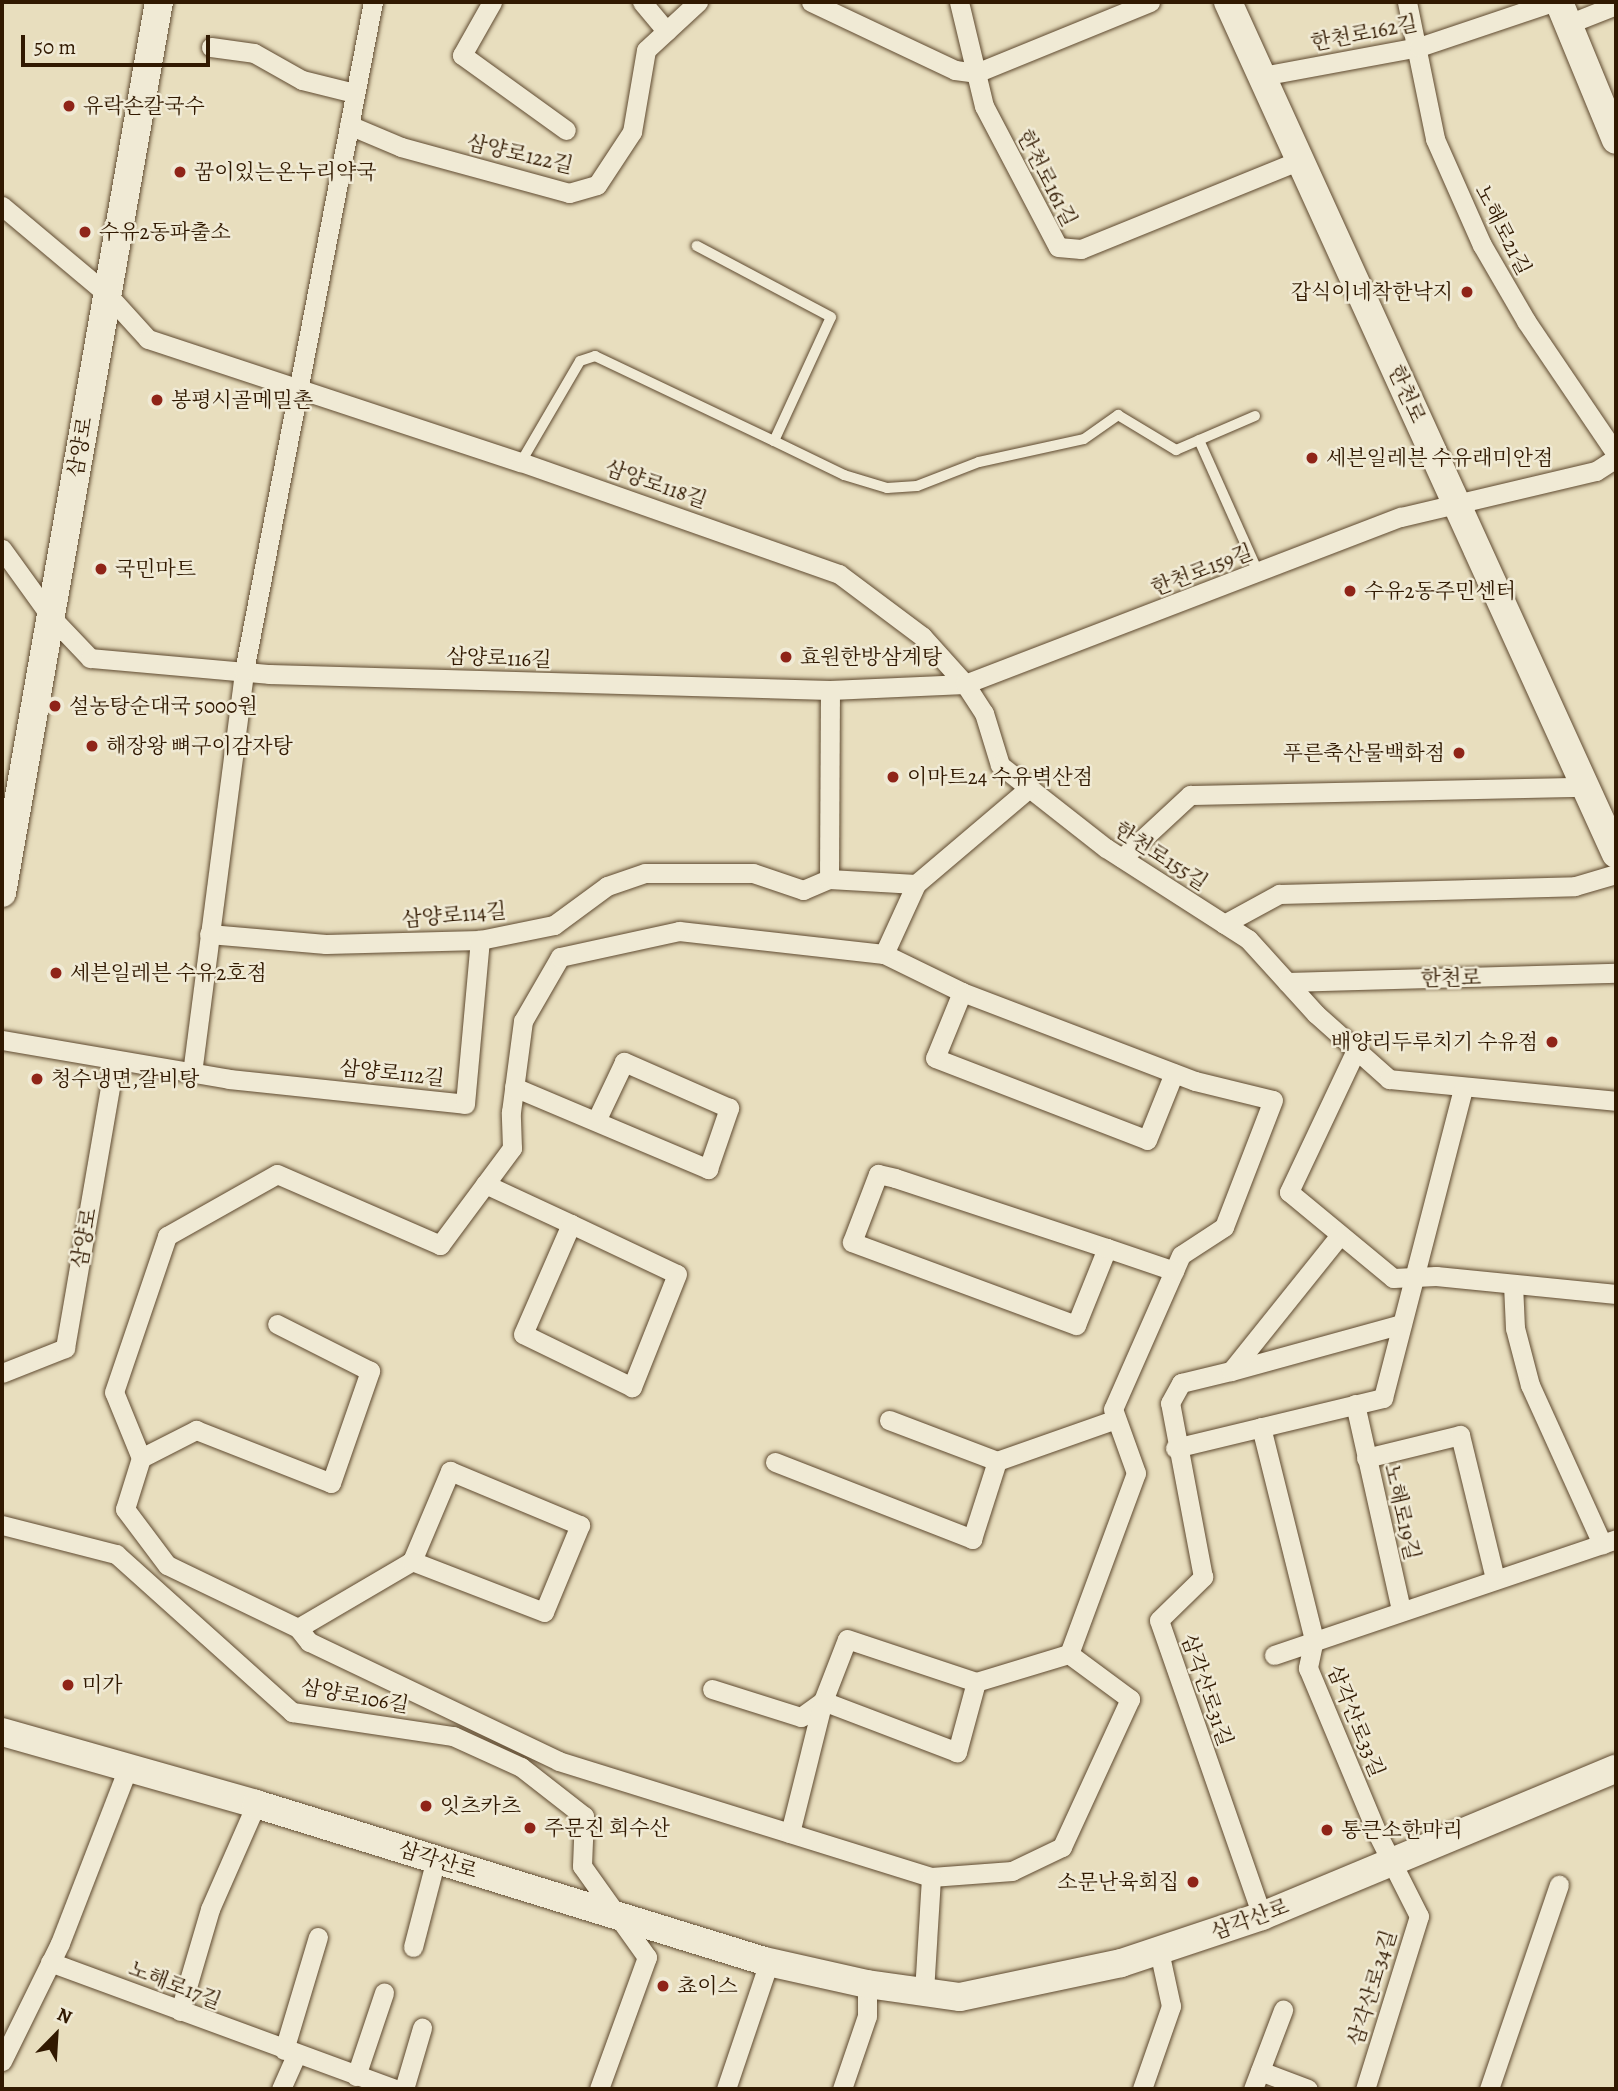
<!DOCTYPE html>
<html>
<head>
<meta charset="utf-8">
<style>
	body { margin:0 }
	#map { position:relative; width:1618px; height:2091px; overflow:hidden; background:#e8debe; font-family:Alegreya,"Noto Serif KR",serif }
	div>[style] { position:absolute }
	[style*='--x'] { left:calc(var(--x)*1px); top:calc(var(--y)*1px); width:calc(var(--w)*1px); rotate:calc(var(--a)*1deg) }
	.roads { filter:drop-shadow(0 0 2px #5f4a30) drop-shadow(0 0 2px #5f4a30) }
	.lane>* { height:10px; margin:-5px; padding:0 5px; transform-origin:5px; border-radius:5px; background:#f0ead5 }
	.street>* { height:19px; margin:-9.5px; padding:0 9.5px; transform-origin:9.5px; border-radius:9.5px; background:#f0ead5 }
	.secondary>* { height:28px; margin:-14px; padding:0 14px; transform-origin:14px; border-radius:14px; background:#f0ead5 }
	.dots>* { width:19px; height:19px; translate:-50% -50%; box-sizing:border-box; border:4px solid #f0ead5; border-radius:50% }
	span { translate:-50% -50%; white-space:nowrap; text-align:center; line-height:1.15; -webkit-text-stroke:5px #f0ead5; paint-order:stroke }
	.street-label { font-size:21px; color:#311901 }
	.poi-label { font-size:21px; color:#311901 }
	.left { translate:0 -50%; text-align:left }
	.right { translate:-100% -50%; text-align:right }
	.frame { position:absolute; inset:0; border:4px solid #311901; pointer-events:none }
	.north { position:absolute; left:21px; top:2000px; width:70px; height:70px; -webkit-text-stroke:5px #f0ead5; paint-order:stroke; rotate:24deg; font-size:19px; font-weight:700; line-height:28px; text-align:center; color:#311901 }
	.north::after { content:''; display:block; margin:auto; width:24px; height:32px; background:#311901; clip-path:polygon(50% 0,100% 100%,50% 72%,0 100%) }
	.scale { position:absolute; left:21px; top:35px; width:189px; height:32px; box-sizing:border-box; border:4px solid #311901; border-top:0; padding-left:9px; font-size:21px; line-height:24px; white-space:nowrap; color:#311901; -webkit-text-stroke:5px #f0ead5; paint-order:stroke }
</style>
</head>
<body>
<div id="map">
	<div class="roads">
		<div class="lane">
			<i style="--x:1199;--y:440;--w:145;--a:65.9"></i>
			<i style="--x:774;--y:441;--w:78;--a:25.9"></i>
			<i style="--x:844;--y:475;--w:45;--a:16.8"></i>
			<i style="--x:887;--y:488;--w:30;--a:-4"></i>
			<i style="--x:917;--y:486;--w:66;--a:-21.2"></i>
			<i style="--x:979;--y:462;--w:107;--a:-12.4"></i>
			<i style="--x:1084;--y:439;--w:42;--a:-35.2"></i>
			<i style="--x:1118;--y:415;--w:68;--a:31.1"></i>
			<i style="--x:1176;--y:450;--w:86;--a:-23.3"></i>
			<i style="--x:521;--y:462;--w:117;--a:-59.7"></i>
			<i style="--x:580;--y:361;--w:16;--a:-18"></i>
			<i style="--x:595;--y:356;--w:198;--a:25.4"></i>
			<i style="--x:774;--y:441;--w:136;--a:-65.3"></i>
			<i style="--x:831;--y:317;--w:152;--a:-152.1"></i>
		</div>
		<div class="street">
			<i style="--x:492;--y:2;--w:61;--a:119.5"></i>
			<i style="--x:462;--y:55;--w:128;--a:35.8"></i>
			<i style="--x:642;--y:2;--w:38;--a:50"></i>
			<i style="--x:811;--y:2;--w:159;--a:25.3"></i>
			<i style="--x:955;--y:70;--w:21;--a:8"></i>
			<i style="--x:976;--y:73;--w:188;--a:-22.2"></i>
			<i style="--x:959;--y:2;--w:107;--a:76.5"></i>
			<i style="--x:984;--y:106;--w:159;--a:62.3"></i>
			<i style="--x:1058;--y:247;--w:23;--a:5"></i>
			<i style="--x:1081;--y:249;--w:236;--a:-22.1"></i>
			<i style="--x:1407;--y:2;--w:140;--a:78.4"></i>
			<i style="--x:1435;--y:139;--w:116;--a:66.1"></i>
			<i style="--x:1482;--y:245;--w:88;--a:59.9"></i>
			<i style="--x:1526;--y:321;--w:161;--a:55.9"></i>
			<i style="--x:1568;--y:24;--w:52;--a:-21.6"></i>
			<i style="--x:211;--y:47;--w:43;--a:7.9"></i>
			<i style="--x:254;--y:53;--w:55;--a:29.4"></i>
			<i style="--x:302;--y:80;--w:54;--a:14"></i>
			<i style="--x:1262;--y:76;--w:160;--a:-10.5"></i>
			<i style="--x:1419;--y:47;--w:141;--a:-18.6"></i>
			<i style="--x:349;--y:125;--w:56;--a:22.9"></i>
			<i style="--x:401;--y:147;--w:174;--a:15.3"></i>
			<i style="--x:569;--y:193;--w:29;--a:-16"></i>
			<i style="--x:597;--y:185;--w:64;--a:-56.6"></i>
			<i style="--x:632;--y:132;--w:83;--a:-80.3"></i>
			<i style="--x:646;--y:50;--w:71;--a:-42.7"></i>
			<i style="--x:2;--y:206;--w:137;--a:40"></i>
			<i style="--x:107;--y:294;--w:61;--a:47.7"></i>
			<i style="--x:148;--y:339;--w:393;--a:18.3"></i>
			<i style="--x:521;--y:462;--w:337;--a:19.4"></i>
			<i style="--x:839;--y:574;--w:104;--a:36.8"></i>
			<i style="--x:922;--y:636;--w:64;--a:48.1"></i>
			<i style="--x:965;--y:684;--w:35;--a:57"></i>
			<i style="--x:984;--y:713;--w:54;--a:72.9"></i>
			<i style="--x:1000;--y:765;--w:135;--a:38.1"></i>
			<i style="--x:1106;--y:848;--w:169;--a:32.7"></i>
			<i style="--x:1248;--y:939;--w:101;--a:47.8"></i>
			<i style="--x:1316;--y:1014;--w:98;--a:41.7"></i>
			<i style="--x:1389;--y:1079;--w:228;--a:5.5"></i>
			<i style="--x:2;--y:549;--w:84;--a:54.2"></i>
			<i style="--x:51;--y:617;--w:57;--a:46.4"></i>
			<i style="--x:90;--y:658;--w:180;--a:5.1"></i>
			<i style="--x:269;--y:674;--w:561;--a:1.63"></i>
			<i style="--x:830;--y:690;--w:135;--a:-2.5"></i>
			<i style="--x:965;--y:684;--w:467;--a:-21"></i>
			<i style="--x:1401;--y:517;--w:200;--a:-13.3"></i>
			<i style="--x:1596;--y:471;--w:24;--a:-33"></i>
			<i style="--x:1122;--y:858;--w:93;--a:-42.8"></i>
			<i style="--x:1190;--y:795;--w:396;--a:-1.2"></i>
			<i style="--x:829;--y:879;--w:87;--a:3.3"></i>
			<i style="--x:916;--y:884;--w:148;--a:-40.3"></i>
			<i style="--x:1224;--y:924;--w:63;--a:-28.6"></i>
			<i style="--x:1279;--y:894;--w:296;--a:-1.5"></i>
			<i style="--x:1575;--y:886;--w:43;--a:-16.3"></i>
			<i style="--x:679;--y:931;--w:206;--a:6.4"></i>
			<i style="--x:884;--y:954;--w:87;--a:26"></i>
			<i style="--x:962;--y:992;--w:249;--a:20.9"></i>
			<i style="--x:1195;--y:1081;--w:80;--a:13.7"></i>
			<i style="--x:1273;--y:1100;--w:136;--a:111.1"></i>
			<i style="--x:1224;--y:1227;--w:51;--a:146.9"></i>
			<i style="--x:1181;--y:1255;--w:168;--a:113.8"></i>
			<i style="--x:1113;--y:1409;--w:68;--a:70.2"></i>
			<i style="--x:1136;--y:1473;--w:193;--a:110.3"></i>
			<i style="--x:1069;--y:1654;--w:76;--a:36.4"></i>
			<i style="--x:1130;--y:1699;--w:163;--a:114.7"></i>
			<i style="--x:1062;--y:1847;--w:55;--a:154.4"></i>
			<i style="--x:1012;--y:1871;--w:81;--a:175.8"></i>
			<i style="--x:931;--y:1877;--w:390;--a:-162.7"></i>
			<i style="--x:559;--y:1761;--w:277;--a:-154.5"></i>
			<i style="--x:309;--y:1642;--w:18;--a:-128"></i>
			<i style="--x:298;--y:1628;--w:145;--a:-154.3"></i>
			<i style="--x:167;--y:1565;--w:70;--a:-126.9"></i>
			<i style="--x:125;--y:1509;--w:53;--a:-72.6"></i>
			<i style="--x:141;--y:1458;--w:71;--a:-112.2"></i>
			<i style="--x:114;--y:1392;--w:165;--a:-71.2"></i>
			<i style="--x:167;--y:1236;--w:126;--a:-29.4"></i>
			<i style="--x:277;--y:1174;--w:178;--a:23.5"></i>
			<i style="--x:440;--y:1245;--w:121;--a:-53.4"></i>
			<i style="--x:512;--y:1148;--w:36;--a:-92"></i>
			<i style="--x:511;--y:1112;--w:92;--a:-82.5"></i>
			<i style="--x:523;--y:1021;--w:74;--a:-60"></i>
			<i style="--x:560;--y:957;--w:122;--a:-12.3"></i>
			<i style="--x:209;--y:934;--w:117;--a:4.9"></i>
			<i style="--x:326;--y:944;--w:154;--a:-1.5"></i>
			<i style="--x:480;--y:940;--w:76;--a:-11.5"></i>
			<i style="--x:554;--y:925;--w:66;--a:-36.3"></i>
			<i style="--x:607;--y:886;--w:40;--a:-18.9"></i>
			<i style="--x:645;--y:873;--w:108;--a:0"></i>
			<i style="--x:753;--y:873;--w:53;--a:18.8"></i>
			<i style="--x:803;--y:890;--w:28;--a:-23"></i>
			<i style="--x:829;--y:879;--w:189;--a:-89.7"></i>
			<i style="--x:884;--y:954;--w:77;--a:-65.4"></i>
			<i style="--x:1287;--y:982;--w:329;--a:-1.6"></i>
			<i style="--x:962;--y:992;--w:71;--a:112.2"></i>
			<i style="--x:935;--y:1058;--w:227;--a:21.1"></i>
			<i style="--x:1147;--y:1140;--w:72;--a:-68.1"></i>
			<i style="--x:2;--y:1040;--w:230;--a:9.7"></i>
			<i style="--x:229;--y:1079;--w:237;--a:6"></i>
			<i style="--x:465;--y:1104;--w:165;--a:-84.8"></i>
			<i style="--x:1356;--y:1050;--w:157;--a:115.3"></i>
			<i style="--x:1289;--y:1192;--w:135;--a:39.6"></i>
			<i style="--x:1393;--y:1278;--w:43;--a:-2.7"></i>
			<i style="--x:1436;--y:1276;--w:181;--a:5.7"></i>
			<i style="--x:192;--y:1073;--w:405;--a:-82.6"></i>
			<i style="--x:244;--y:671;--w:681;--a:-79.09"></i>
			<i style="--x:514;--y:1087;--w:211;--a:22.9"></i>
			<i style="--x:708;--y:1169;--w:65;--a:-71"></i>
			<i style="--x:729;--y:1108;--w:115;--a:-156.3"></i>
			<i style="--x:624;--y:1062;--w:65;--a:115.4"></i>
			<i style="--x:485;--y:1184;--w:95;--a:24.9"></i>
			<i style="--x:571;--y:1224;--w:117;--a:25.3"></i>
			<i style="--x:677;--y:1274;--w:122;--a:111.7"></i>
			<i style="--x:632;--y:1387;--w:121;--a:-154.1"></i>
			<i style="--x:523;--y:1334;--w:120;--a:-66.4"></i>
			<i style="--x:1107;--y:1248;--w:83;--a:111.9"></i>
			<i style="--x:1076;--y:1325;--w:239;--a:-159.7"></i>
			<i style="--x:852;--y:1242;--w:73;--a:-69.1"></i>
			<i style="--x:878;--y:1174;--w:17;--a:13"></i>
			<i style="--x:895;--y:1178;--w:223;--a:18.3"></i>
			<i style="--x:1107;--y:1248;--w:71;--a:18.9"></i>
			<i style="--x:1513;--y:1284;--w:44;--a:87.4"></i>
			<i style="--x:1515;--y:1328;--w:59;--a:75.3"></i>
			<i style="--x:1530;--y:1385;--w:175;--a:65.6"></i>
			<i style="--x:1231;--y:1371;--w:177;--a:-15.4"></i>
			<i style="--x:2;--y:1373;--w:68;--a:-21.6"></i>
			<i style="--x:65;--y:1348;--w:292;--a:-80.2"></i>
			<i style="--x:1355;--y:1404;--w:211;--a:77.4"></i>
			<i style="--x:889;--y:1420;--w:116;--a:20.8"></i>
			<i style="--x:997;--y:1461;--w:126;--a:-19.4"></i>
			<i style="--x:1261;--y:1427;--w:219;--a:76"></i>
			<i style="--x:1314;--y:1639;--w:30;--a:102"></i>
			<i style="--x:1308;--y:1668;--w:179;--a:67.3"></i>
			<i style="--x:1377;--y:1833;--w:93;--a:63.2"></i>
			<i style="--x:1419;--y:1916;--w:181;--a:107.3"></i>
			<i style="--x:1175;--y:1448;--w:214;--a:-13.5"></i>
			<i style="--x:1383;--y:1398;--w:320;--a:-75.5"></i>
			<i style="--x:141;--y:1458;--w:62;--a:-27"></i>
			<i style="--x:196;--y:1430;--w:145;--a:21.4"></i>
			<i style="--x:331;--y:1483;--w:119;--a:-70.8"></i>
			<i style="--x:370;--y:1371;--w:104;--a:-153.2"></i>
			<i style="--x:1366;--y:1458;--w:97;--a:-13.7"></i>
			<i style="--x:1460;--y:1435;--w:148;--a:76.3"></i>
			<i style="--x:775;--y:1462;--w:212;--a:21.3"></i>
			<i style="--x:972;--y:1539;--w:82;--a:-72.2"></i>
			<i style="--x:2;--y:1525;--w:118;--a:14.3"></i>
			<i style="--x:116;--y:1554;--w:237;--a:41.9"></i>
			<i style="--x:292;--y:1712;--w:163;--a:8.5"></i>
			<i style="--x:453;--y:1736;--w:75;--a:24.5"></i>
			<i style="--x:521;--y:1767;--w:80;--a:37.9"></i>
			<i style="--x:584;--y:1816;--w:50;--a:92.3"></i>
			<i style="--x:582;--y:1866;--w:112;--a:54.5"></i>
			<i style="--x:647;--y:1957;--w:140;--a:110"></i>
			<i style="--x:298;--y:1628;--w:132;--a:-30.4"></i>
			<i style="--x:412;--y:1561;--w:98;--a:-67.1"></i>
			<i style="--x:450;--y:1471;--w:141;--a:22.6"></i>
			<i style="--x:580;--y:1525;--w:94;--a:112.5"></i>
			<i style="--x:544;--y:1612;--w:142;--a:-158.9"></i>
			<i style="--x:1274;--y:1655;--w:361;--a:-18.7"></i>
			<i style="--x:976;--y:1682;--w:73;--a:105.2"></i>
			<i style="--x:957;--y:1752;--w:143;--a:-159.2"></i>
			<i style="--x:823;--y:1701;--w:66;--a:-68.8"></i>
			<i style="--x:847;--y:1639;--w:136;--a:18.4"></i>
			<i style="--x:976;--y:1682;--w:97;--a:-16.8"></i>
			<i style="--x:712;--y:1689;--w:93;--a:17.5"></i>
			<i style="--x:801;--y:1717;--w:27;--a:-36"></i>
			<i style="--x:790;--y:1833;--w:136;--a:-76"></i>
			<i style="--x:1262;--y:1916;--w:313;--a:-109.2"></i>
			<i style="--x:1159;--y:1620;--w:62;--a:-44.3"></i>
			<i style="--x:1203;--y:1577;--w:177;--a:-100.7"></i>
			<i style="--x:1170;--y:1403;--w:23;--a:-61"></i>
			<i style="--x:1181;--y:1383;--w:51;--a:-13.5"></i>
			<i style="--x:1231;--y:1371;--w:173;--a:-51.3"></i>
			<i style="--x:413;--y:1947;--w:91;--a:-75.4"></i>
			<i style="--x:50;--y:1962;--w:369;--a:20.2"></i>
			<i style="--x:924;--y:1992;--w:115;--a:-86.5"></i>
			<i style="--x:180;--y:2011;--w:106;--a:-73.6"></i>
			<i style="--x:210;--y:1909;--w:115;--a:-66.3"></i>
			<i style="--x:284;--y:2050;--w:118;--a:-73.3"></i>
			<i style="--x:2;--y:2061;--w:131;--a:-63.8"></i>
			<i style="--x:60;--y:1943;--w:188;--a:-68.8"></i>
			<i style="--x:1260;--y:2071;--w:51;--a:20.6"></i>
			<i style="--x:356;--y:2076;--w:88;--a:-71.4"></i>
			<i style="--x:281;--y:2089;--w:37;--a:-66"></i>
			<i style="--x:404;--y:2089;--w:64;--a:-73.6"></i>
			<i style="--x:726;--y:2089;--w:134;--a:-71.3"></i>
			<i style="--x:842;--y:2089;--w:77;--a:-71.1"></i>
			<i style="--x:867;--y:2016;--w:32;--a:-90"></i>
			<i style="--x:1142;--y:2089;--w:88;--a:-70.7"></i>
			<i style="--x:1171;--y:2006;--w:56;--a:-102.3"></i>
			<i style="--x:1253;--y:2089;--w:85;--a:-69.2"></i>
			<i style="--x:1489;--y:2089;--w:216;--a:-71.1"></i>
		</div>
		<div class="secondary">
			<i style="--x:1228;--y:2;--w:936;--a:65.52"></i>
			<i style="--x:1559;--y:2;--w:149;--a:67.6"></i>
			<i style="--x:2;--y:893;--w:905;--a:-80.01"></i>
			<i style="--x:2;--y:1732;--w:264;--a:15.8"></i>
			<i style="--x:256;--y:1804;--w:532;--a:17.17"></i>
			<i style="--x:764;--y:1961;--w:106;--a:12.6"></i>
			<i style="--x:867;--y:1984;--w:94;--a:8"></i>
			<i style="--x:960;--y:1997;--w:165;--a:-11.9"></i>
			<i style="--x:1121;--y:1963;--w:149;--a:-18.4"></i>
			<i style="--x:1262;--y:1916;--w:383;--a:-22.6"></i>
		</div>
	</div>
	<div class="dots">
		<i style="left:69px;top:106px;background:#8f2418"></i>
		<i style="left:180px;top:172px;background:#8f2418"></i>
		<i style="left:85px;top:232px;background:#8f2418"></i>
		<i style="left:1467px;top:292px;background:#8f2418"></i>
		<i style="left:157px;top:400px;background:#8f2418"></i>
		<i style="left:1312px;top:458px;background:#8f2418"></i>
		<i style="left:101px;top:569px;background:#8f2418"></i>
		<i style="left:1350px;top:591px;background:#8f2418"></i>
		<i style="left:786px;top:657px;background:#8f2418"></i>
		<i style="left:55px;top:706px;background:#8f2418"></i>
		<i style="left:92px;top:746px;background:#8f2418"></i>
		<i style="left:1459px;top:753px;background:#8f2418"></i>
		<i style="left:893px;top:777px;background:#8f2418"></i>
		<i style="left:56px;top:973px;background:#8f2418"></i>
		<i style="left:1552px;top:1042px;background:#8f2418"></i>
		<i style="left:37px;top:1079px;background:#8f2418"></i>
		<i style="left:68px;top:1685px;background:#8f2418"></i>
		<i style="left:426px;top:1806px;background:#8f2418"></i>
		<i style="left:530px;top:1828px;background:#8f2418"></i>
		<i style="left:1327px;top:1830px;background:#8f2418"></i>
		<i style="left:1193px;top:1882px;background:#8f2418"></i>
		<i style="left:663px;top:1986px;background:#8f2418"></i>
	</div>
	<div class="street-label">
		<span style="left:1364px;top:33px;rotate:-11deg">한천로162길</span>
		<span style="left:520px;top:154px;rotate:13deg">삼양로122길</span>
		<span style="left:1047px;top:178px;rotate:63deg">한천로161길</span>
		<span style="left:1503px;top:230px;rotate:63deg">노해로21길</span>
		<span style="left:1407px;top:394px;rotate:66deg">한천로</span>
		<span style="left:80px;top:447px;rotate:-80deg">삼양로</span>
		<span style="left:656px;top:484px;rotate:19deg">삼양로118길</span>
		<span style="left:1202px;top:570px;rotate:-21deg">한천로159길</span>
		<span style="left:499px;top:658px;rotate:2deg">삼양로116길</span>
		<span style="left:1161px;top:856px;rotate:33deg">한천로155길</span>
		<span style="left:454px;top:915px;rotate:-5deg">삼양로114길</span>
		<span style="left:1451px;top:978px;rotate:-1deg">한천로</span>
		<span style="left:392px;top:1073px;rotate:6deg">삼양로112길</span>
		<span style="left:84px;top:1238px;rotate:-80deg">삼양로</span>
		<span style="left:1402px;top:1512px;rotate:77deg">노해로19길</span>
		<span style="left:1207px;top:1690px;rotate:71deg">삼각산로31길</span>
		<span style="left:355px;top:1696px;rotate:10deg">삼양로106길</span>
		<span style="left:1356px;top:1721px;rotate:68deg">삼각산로33길</span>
		<span style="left:438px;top:1860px;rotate:17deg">삼각산로</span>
		<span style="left:1250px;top:1919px;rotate:-20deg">삼각산로</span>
		<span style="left:175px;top:1985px;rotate:21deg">노해로17길</span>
		<span style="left:1372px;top:1988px;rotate:-73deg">삼각산로34길</span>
	</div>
	<div class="poi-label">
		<span class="left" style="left:83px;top:106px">유락손칼국수</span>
		<span class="left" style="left:194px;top:172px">꿈이있는온누리약국</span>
		<span class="left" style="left:99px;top:232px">수유2동파출소</span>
		<span class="right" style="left:1453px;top:292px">갑식이네착한낙지</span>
		<span class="left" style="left:171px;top:400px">봉평시골메밀촌</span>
		<span class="left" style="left:1326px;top:458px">세븐일레븐 수유래미안점</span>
		<span class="left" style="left:115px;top:569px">국민마트</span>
		<span class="left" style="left:1364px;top:591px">수유2동주민센터</span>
		<span class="left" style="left:800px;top:657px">효원한방삼계탕</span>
		<span class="left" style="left:69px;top:706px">설농탕순대국 5000원</span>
		<span class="left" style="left:106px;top:746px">해장왕 뼈구이감자탕</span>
		<span class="right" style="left:1445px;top:753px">푸른축산물백화점</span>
		<span class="left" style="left:907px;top:777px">이마트24 수유벽산점</span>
		<span class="left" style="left:70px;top:973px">세븐일레븐 수유2호점</span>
		<span class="right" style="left:1538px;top:1042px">배양리두루치기 수유점</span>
		<span class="left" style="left:51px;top:1079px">청수냉면,갈비탕</span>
		<span class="left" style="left:82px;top:1685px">미가</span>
		<span class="left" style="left:440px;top:1806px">잇츠카츠</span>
		<span class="left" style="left:544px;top:1828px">주문진 회수산</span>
		<span class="left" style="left:1341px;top:1830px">통큰소한마리</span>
		<span class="right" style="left:1179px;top:1882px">소문난육회집</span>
		<span class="left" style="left:677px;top:1986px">쵸이스</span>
	</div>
	<div class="frame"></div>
	<div class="north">N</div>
	<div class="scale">50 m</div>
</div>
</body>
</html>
